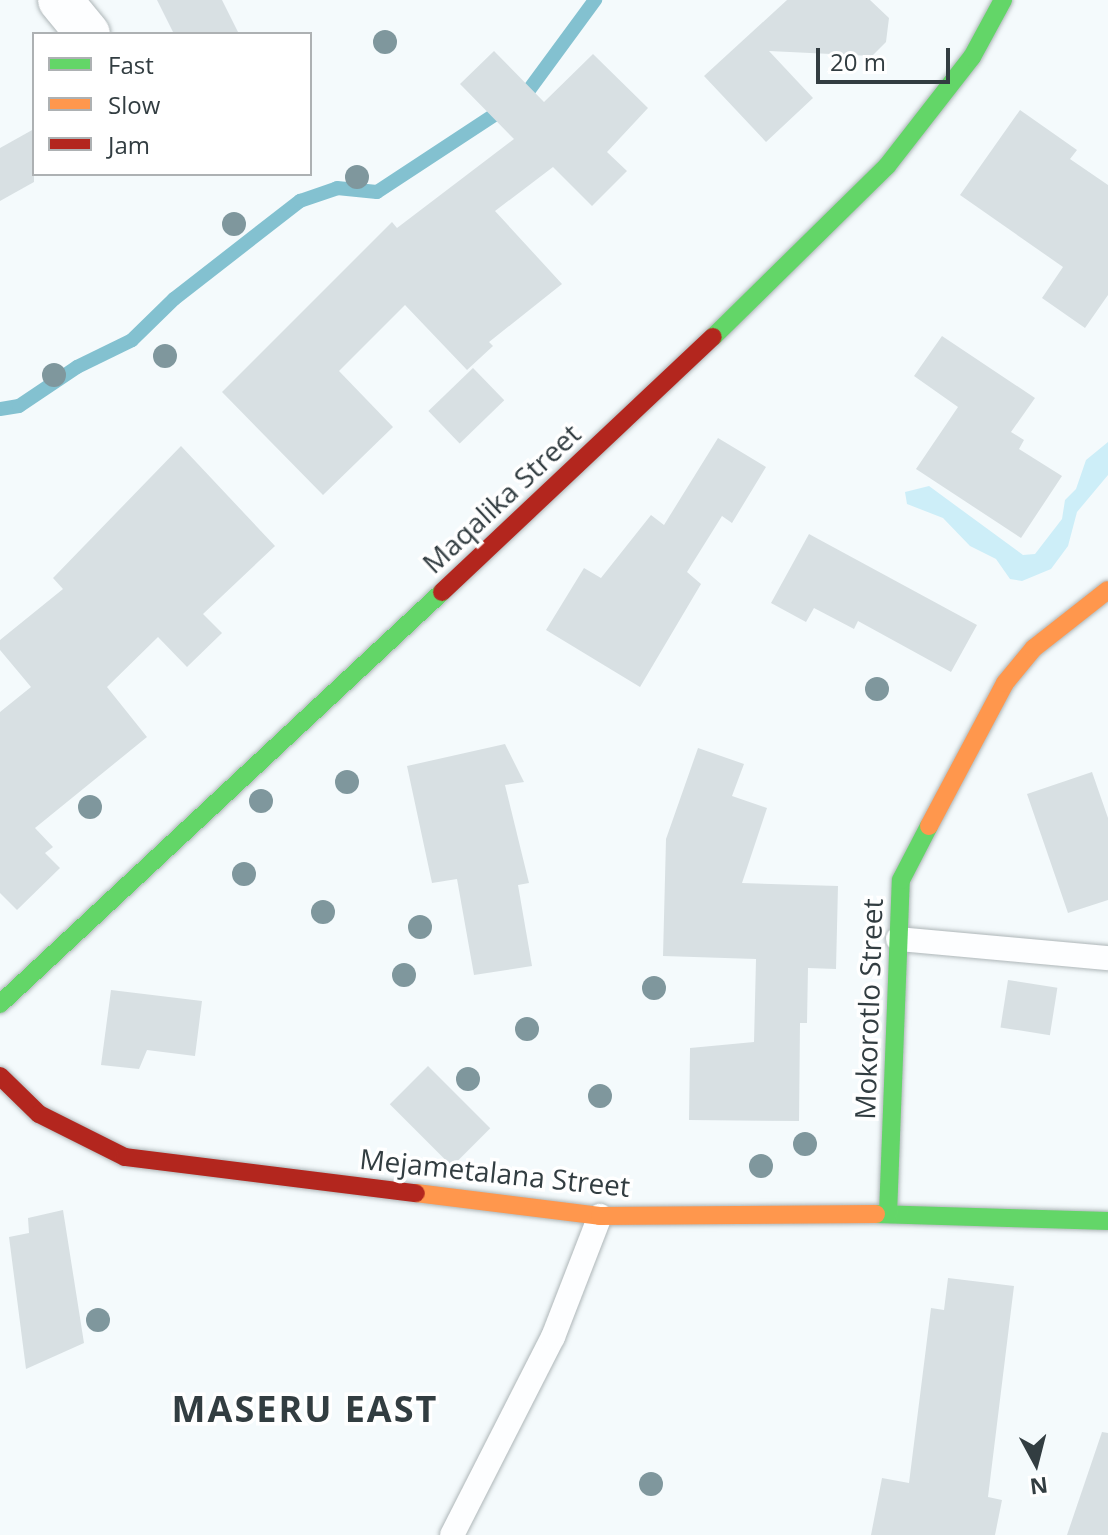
<!DOCTYPE html>
<html>
<head>
<meta charset="utf-8">
<style>
	body { margin:0 }
	#map { position:relative; width:1108px; height:1535px; overflow:hidden; background:#f4fafc; font-family:"Open Sans",sans-serif }
	div>[style] { position:absolute }
	[style*='--x'] { left:calc(var(--x)*1px); top:calc(var(--y)*1px); width:calc(var(--w)*1px); rotate:calc(var(--a)*1deg) }
	.green>* { inset:0; background:#cdeef8 }
	.stream>* { height:14px; margin:-7px; padding:0 7px; transform-origin:7px; border-radius:7px; background:#83c1d0 }
	.building>* { inset:0; background:#d8e0e3; transform-origin:0 0 }
	.roads { filter:drop-shadow(0 0 2px #aeb6b8) drop-shadow(0 0 2px #aeb6b8) }
	.lane>* { height:24px; margin:-12px; padding:0 12px; transform-origin:12px; border-radius:12px; background:#fdfeff }
	.street>* { height:44px; margin:-22px; padding:0 22px; transform-origin:22px; border-radius:22px; background:#fdfeff }
	.fast>* { height:18px; margin:-9px; padding:0 9px; transform-origin:9px; border-radius:9px; background:#63d668 }
	.slow>* { height:18px; margin:-9px; padding:0 9px; transform-origin:9px; border-radius:9px; background:#ff974d }
	.jam>* { height:18px; margin:-9px; padding:0 9px; transform-origin:9px; border-radius:9px; background:#b3261e }
	.trees>* { width:24px; height:24px; margin:-12px; border-radius:50%; background:#7f979d }
	span { translate:-50% -50%; white-space:nowrap; text-align:center; line-height:1.15; -webkit-text-stroke:7px #fff; paint-order:stroke }
	.street-label { font-size:28px; color:#323d41 }
	.district-label { font-size:36px; color:#323d41; font-weight:700; letter-spacing:2px }
	.legend { position:absolute; left:32px; top:32px; width:280px; height:144px; box-sizing:border-box; background:#fff; border:2px solid #adb1b3; margin:0; padding:10px 14px; list-style:none; font-size:24px; color:#323d41 }
	.legend li { display:flex; align-items:center; gap:16px; height:40px }
	.legend b { width:40px; border:2px solid #adb1b3 }
	.north { position:absolute; left:996px; top:1423px; width:80px; height:80px; -webkit-text-stroke:6px #fff; paint-order:stroke; rotate:173deg; font-size:22px; font-weight:700; line-height:32px; text-align:center; color:#323d41 }
	.north::after { content:''; display:block; margin:auto; width:28px; height:36px; background:#323d41; clip-path:polygon(50% 0,100% 100%,50% 72%,0 100%) }
	.scale { position:absolute; left:816px; top:48px; width:134px; height:36px; box-sizing:border-box; border:4px solid #323d41; border-top:0; padding-left:10px; font-size:24px; line-height:28px; white-space:nowrap; color:#323d41; -webkit-text-stroke:6px #fff; paint-order:stroke }
</style>
</head>
<body>
<div id="map">
	<div class="green">
		<i style="clip-path:polygon(1108px 442px,1108px 475px,1077px 512px,1068px 546px,1051px 569px,1022px 581px,1010px 579px,996px 559px,970px 546px,943px 518px,907px 504px,905px 492px,929px 486px,1023px 555px,1035px 554px,1062px 519px,1065px 500px,1076px 489px,1086px 460px)"></i>
	</div>
	<div class="stream">
		<i style="--x:0;--y:409;--w:19;--a:-9"></i>
		<i style="--x:19;--y:406;--w:70;--a:-33.9"></i>
		<i style="--x:77;--y:367;--w:61;--a:-26.1"></i>
		<i style="--x:132;--y:340;--w:59;--a:-44.3"></i>
		<i style="--x:174;--y:299;--w:160;--a:-37.9"></i>
		<i style="--x:300;--y:201;--w:39;--a:-19"></i>
		<i style="--x:337;--y:188;--w:40;--a:5.7"></i>
		<i style="--x:377;--y:192;--w:178;--a:-33.3"></i>
		<i style="--x:526;--y:94;--w:117;--a:-53.7"></i>
	</div>
	<div class="building">
		<i style="clip-path:polygon(157px 0,222px 0,239px 34px,174px 34px)"></i>
		<i style="clip-path:polygon(787px 0,870px 0,889px 18px,886px 42px,872px 56px,769px 51px,813px 98px,766px 142px,704px 76px)"></i>
		<i style="clip-path:polygon(494px 51px,544px 102px,593px 54px,648px 108px,607px 152px,627px 171px,592px 206px,553px 167px,495px 211px,562px 284px,489px 342px,493px 346px,467px 370px,405px 305px,339px 371px,393px 427px,323px 495px,222px 392px,392px 222px,397px 228px,514px 139px,460px 84px)"></i>
		<i style="clip-path:polygon(1020px 110px,1077px 150px,1070px 159px,1108px 185px,1108px 295px,1085px 328px,1042px 298px,1063px 267px,960px 195px)"></i>
		<i style="clip-path:polygon(34px 129px,34px 182px,0 201px,0 148px)"></i>
		<i style="clip-path:polygon(942px 336px,1035px 398px,1011px 432px,1024px 440px,1019px 449px,1062px 476px,1021px 538px,916px 469px,958px 407px,914px 376px)"></i>
		<i style="left:473px;top:368px;width:45px;height:62px;rotate:46deg"></i>
		<i style="clip-path:polygon(718px 438px,766px 467px,732px 523px,722px 516px,687px 572px,701px 584px,640px 687px,546px 630px,584px 568px,601px 578px,651px 515px,664px 525px)"></i>
		<i style="clip-path:polygon(181px 446px,275px 546px,203px 614px,222px 633px,187px 667px,158px 637px,107px 687px,147px 737px,35px 828px,53px 847px,45px 853px,60px 868px,17px 910px,0 893px,0 712px,31px 687px,0 650px,0 640px,63px 589px,53px 578px)"></i>
		<i style="clip-path:polygon(809px 534px,977px 625px,951px 672px,858px 621px,854px 629px,814px 608px,806px 622px,771px 603px)"></i>
		<i style="clip-path:polygon(505px 744px,524px 782px,505px 785px,529px 883px,518px 885px,532px 966px,474px 975px,457px 879px,432px 883px,407px 766px)"></i>
		<i style="clip-path:polygon(698px 748px,744px 764px,732px 796px,767px 808px,742px 883px,838px 886px,836px 969px,808px 968px,807px 1023px,800px 1023px,799px 1121px,689px 1120px,690px 1048px,754px 1042px,756px 959px,663px 956px,666px 839px)"></i>
		<i style="clip-path:polygon(1092px 772px,1108px 818px,1108px 900px,1068px 913px,1027px 794px)"></i>
		<i style="left:1008px;top:980px;width:50px;height:48px;rotate:9deg"></i>
		<i style="clip-path:polygon(111px 990px,202px 1001px,195px 1056px,147px 1050px,139px 1069px,101px 1065px)"></i>
		<i style="left:428px;top:1066px;width:88px;height:54px;rotate:45deg"></i>
		<i style="clip-path:polygon(63px 1210px,84px 1343px,26px 1369px,9px 1237px,29px 1233px,28px 1218px)"></i>
		<i style="clip-path:polygon(948px 1278px,1014px 1286px,988px 1497px,1002px 1500px,995px 1535px,871px 1535px,882px 1478px,909px 1483px,931px 1308px,944px 1310px)"></i>
		<i style="clip-path:polygon(1102px 1432px,1108px 1433px,1108px 1535px,1067px 1535px)"></i>
	</div>
	<div class="roads">
		<div class="lane">
			<i style="--x:898;--y:939;--w:211;--a:5.2"></i>
			<i style="--x:452;--y:1535;--w:222;--a:-63"></i>
			<i style="--x:553;--y:1337;--w:130;--a:-68.8"></i>
		</div>
		<div class="street">
			<i style="--x:60;--y:0;--w:44;--a:50.5"></i>
		</div>
		<div class="fast">
			<i style="--x:713;--y:337;--w:244;--a:-44.5"></i>
			<i style="--x:887;--y:166;--w:138;--a:-52.1"></i>
			<i style="--x:972;--y:57;--w:65;--a:-61.5"></i>
			<i style="--x:0;--y:1004;--w:604;--a:-42.99"></i>
			<i style="--x:876;--y:1214;--w:232;--a:1.7"></i>
			<i style="--x:888;--y:1214;--w:334;--a:-87.8"></i>
			<i style="--x:901;--y:880;--w:61;--a:-62.6"></i>
		</div>
		<div class="slow">
			<i style="--x:929;--y:826;--w:162;--a:-62"></i>
			<i style="--x:1005;--y:683;--w:45;--a:-50.4"></i>
			<i style="--x:1034;--y:648;--w:94;--a:-38.1"></i>
			<i style="--x:416;--y:1193;--w:185;--a:7.1"></i>
			<i style="--x:600;--y:1216;--w:276;--a:-0.4"></i>
		</div>
		<div class="jam">
			<i style="--x:442;--y:592;--w:372;--a:-43.3"></i>
			<i style="--x:0;--y:1076;--w:54;--a:44.3"></i>
			<i style="--x:39;--y:1114;--w:96;--a:26.6"></i>
			<i style="--x:125;--y:1157;--w:293;--a:7.1"></i>
		</div>
	</div>
	<div class="trees">
		<i style="left:385px;top:42px"></i>
		<i style="left:357px;top:177px"></i>
		<i style="left:234px;top:224px"></i>
		<i style="left:165px;top:356px"></i>
		<i style="left:54px;top:375px"></i>
		<i style="left:877px;top:689px"></i>
		<i style="left:347px;top:782px"></i>
		<i style="left:261px;top:801px"></i>
		<i style="left:90px;top:807px"></i>
		<i style="left:244px;top:874px"></i>
		<i style="left:323px;top:912px"></i>
		<i style="left:420px;top:927px"></i>
		<i style="left:404px;top:975px"></i>
		<i style="left:654px;top:988px"></i>
		<i style="left:527px;top:1029px"></i>
		<i style="left:468px;top:1079px"></i>
		<i style="left:600px;top:1096px"></i>
		<i style="left:805px;top:1144px"></i>
		<i style="left:761px;top:1166px"></i>
		<i style="left:98px;top:1320px"></i>
		<i style="left:651px;top:1484px"></i>
	</div>
	<div class="street-label">
		<span style="left:501px;top:498px;rotate:-43deg">Maqalika Street</span>
		<span style="left:868px;top:1009px;rotate:-88deg">Mokorotlo Street</span>
		<span style="left:495px;top:1172px;rotate:6deg">Mejametalana Street</span>
	</div>
	<div class="district-label">
		<span style="left:305px;top:1409px">MASERU EAST</span>
	</div>
	<ul class="legend">
	<li><b style="height:10px;background:#63d668"></b>Fast</li>
	<li><b style="height:10px;background:#ff974d"></b>Slow</li>
	<li><b style="height:10px;background:#b3261e"></b>Jam</li>
	</ul>
	<div class="north">N</div>
	<div class="scale">20 m</div>
</div>
</body>
</html>
